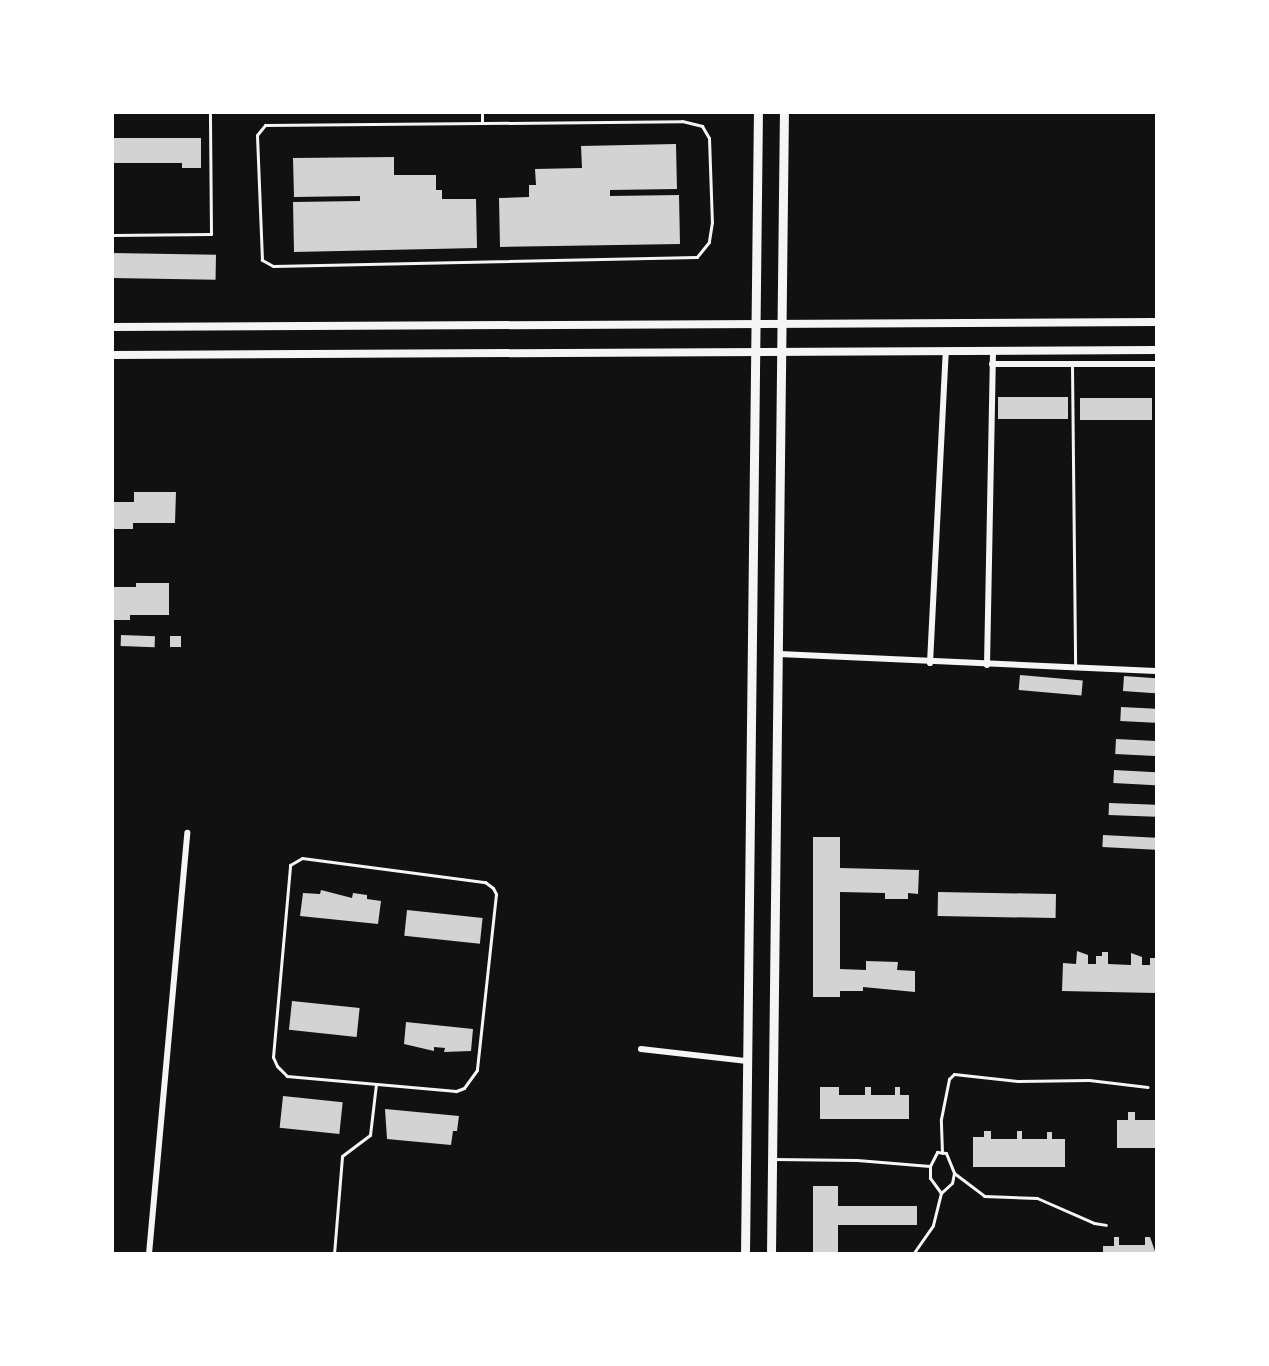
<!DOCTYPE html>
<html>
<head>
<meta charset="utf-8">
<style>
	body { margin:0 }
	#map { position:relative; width:1269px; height:1366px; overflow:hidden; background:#111; font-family:Arial,sans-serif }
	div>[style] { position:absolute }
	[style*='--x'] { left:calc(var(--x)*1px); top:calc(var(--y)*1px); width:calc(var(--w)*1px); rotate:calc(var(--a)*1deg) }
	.building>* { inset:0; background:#d3d3d3; transform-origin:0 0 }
	.service>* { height:3px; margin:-1.5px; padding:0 1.5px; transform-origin:1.5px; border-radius:1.5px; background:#f5f5f5 }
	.minor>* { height:6px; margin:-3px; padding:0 3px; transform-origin:3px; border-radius:3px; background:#f5f5f5 }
	.tertiary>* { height:8px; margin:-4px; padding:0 4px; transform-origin:4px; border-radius:4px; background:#f5f5f5 }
	.secondary>* { height:9px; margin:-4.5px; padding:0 4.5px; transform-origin:4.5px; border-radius:4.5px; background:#f5f5f5 }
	span { translate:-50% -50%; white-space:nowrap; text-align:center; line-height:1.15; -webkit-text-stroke:6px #fff; paint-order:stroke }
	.frame { position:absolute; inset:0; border:114px solid #fff; pointer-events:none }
</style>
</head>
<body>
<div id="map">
	<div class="building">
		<i style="clip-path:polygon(112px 138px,201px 138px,201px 168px,182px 168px,182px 163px,112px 163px)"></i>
		<i style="clip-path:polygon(676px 144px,677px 189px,610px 190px,610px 196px,679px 195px,680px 244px,500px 247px,499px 198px,529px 197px,529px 185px,536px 185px,535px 169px,582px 168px,581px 146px)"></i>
		<i style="clip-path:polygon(394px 157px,394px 175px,436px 175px,436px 190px,442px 190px,442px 199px,476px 199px,477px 248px,294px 252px,293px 202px,360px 201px,360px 196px,294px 197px,293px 158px)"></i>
		<i style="left:112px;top:253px;width:104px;height:25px;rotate:1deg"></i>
		<i style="left:998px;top:397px;width:70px;height:22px"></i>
		<i style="left:1080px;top:398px;width:72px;height:22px"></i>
		<i style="clip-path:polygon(134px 492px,176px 492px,175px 523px,133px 523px,133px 529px,112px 529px,112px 502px,134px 502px)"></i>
		<i style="clip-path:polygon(136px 583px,169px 583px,169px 615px,130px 615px,130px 620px,112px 620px,112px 587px,136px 587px)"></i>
		<i style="left:121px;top:635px;width:34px;height:11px;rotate:2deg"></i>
		<i style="left:170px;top:636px;width:11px;height:11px"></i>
		<i style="left:1020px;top:675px;width:63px;height:15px;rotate:5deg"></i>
		<i style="left:1124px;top:676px;width:32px;height:15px;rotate:4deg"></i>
		<i style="left:1121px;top:707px;width:35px;height:14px;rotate:3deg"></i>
		<i style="left:1116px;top:739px;width:40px;height:15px;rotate:3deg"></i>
		<i style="left:1114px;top:770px;width:42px;height:13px;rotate:3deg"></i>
		<i style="left:1109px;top:803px;width:47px;height:12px;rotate:2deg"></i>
		<i style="left:1103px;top:835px;width:53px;height:12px;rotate:3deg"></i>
		<i style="clip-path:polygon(813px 837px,840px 837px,840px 868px,919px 870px,918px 894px,908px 893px,908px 899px,885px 899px,885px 893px,840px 892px,840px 969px,866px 970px,866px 961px,898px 962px,897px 970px,915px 971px,915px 992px,863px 987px,863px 991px,840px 991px,840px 997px,813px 997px)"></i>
		<i style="clip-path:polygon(321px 890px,352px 898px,353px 893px,367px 895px,367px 899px,381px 901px,378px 924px,300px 916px,303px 893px,320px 894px)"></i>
		<i style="left:938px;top:892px;width:118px;height:24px;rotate:1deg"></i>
		<i style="left:407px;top:910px;width:76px;height:26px;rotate:6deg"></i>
		<i style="clip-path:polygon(1077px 951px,1088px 955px,1088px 964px,1096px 964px,1096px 956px,1102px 956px,1102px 952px,1108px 952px,1108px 964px,1131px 965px,1131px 953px,1142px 957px,1142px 965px,1150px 965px,1150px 958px,1156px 958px,1156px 993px,1062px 991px,1063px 963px,1076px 964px)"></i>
		<i style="left:292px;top:1001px;width:68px;height:29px;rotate:6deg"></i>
		<i style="clip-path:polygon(406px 1022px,473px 1029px,471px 1051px,444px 1052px,445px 1048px,434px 1047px,434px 1051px,404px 1044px)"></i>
		<i style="clip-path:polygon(820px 1087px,839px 1087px,839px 1095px,865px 1095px,865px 1087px,871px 1087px,871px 1095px,895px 1095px,895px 1087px,900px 1087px,900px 1095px,909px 1095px,909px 1119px,820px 1119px)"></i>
		<i style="left:283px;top:1096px;width:60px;height:32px;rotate:6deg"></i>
		<i style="clip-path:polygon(385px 1109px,459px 1116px,457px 1131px,453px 1131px,451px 1145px,387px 1139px)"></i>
		<i style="clip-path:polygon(1128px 1112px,1135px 1112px,1135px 1120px,1156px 1120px,1156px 1148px,1117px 1148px,1117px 1120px,1128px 1120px)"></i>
		<i style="clip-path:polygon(984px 1131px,991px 1131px,991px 1139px,1017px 1139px,1017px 1131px,1022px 1131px,1022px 1139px,1047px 1139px,1047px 1132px,1052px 1132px,1052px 1139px,1065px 1139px,1065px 1167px,973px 1167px,973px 1137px,984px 1137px)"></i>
		<i style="clip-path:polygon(813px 1186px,838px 1186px,838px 1206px,917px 1206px,917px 1225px,838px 1225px,838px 1254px,813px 1254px)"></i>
		<i style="clip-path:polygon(1114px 1237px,1119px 1237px,1119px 1245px,1145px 1245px,1145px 1237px,1150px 1237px,1156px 1254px,1103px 1254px,1103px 1246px,1114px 1246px)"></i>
	</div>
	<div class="service">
		<i style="--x:482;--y:112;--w:11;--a:90"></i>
		<i style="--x:682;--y:121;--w:21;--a:14"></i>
		<i style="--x:702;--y:126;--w:14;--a:60"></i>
		<i style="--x:709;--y:138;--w:84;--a:88"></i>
		<i style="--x:712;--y:222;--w:20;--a:99"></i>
		<i style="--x:709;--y:242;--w:19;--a:129"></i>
		<i style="--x:697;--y:257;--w:424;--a:178.8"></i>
		<i style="--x:273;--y:266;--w:13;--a:-151"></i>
		<i style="--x:262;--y:260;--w:125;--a:-92.3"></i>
		<i style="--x:257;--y:135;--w:13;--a:-51"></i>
		<i style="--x:265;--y:125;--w:417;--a:-0.5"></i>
		<i style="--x:112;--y:235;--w:99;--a:-0.6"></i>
		<i style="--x:211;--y:234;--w:122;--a:-90.5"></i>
		<i style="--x:1072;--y:366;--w:302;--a:89.4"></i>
		<i style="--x:302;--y:858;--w:185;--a:7.5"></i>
		<i style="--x:485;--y:882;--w:10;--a:37"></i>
		<i style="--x:493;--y:888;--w:7;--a:63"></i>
		<i style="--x:496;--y:894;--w:177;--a:96.2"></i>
		<i style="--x:477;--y:1070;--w:22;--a:126"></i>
		<i style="--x:464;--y:1088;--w:9;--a:159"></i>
		<i style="--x:456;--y:1091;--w:170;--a:-174.9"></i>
		<i style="--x:287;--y:1076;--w:14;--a:-135"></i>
		<i style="--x:277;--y:1066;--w:10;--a:-114"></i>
		<i style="--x:273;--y:1057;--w:193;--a:-84.9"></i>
		<i style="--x:290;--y:865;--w:14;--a:-30"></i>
		<i style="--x:937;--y:1152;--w:9;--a:6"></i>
		<i style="--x:946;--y:1153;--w:22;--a:68"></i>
		<i style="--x:954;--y:1173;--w:10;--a:101"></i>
		<i style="--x:952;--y:1183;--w:15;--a:138"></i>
		<i style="--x:941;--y:1193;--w:19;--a:-126"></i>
		<i style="--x:930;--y:1178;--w:12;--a:-90"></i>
		<i style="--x:930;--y:1166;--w:16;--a:-63"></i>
		<i style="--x:942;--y:1153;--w:34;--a:-92"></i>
		<i style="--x:941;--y:1119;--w:41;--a:-78.7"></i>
		<i style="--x:949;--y:1079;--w:7;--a:-45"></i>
		<i style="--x:954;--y:1074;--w:64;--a:6.2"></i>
		<i style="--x:1018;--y:1081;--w:71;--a:-0.8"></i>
		<i style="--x:1089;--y:1080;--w:59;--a:6.8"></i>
		<i style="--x:774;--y:1159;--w:83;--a:0.7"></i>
		<i style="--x:857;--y:1160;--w:73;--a:4.7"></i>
		<i style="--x:954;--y:1173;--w:38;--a:37"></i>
		<i style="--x:984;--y:1196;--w:53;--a:2.2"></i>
		<i style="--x:1037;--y:1198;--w:62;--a:23.7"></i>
		<i style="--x:1094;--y:1223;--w:12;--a:9"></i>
		<i style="--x:334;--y:1254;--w:98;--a:-85.3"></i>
		<i style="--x:342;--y:1156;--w:35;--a:-37"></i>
		<i style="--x:370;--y:1135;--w:51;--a:-83.3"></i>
		<i style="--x:913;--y:1254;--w:35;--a:-55"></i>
		<i style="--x:933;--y:1225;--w:33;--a:-76"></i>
	</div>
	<div class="minor">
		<i style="--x:992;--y:364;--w:164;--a:0"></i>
		<i style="--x:779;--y:654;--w:377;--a:2.6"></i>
		<i style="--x:930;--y:663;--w:312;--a:-87.1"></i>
		<i style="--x:987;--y:665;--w:314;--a:-88.9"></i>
		<i style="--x:641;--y:1049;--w:107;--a:6.5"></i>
		<i style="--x:149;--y:1254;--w:423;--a:-84.8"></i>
	</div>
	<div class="tertiary">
		<i style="--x:112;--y:327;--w:1044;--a:-0.27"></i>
		<i style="--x:112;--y:355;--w:1044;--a:-0.27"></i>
	</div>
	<div class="secondary">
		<i style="--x:745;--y:1254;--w:1142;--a:-89.35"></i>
		<i style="--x:771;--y:1254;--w:1142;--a:-89.35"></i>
	</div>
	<div class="frame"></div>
</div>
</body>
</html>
